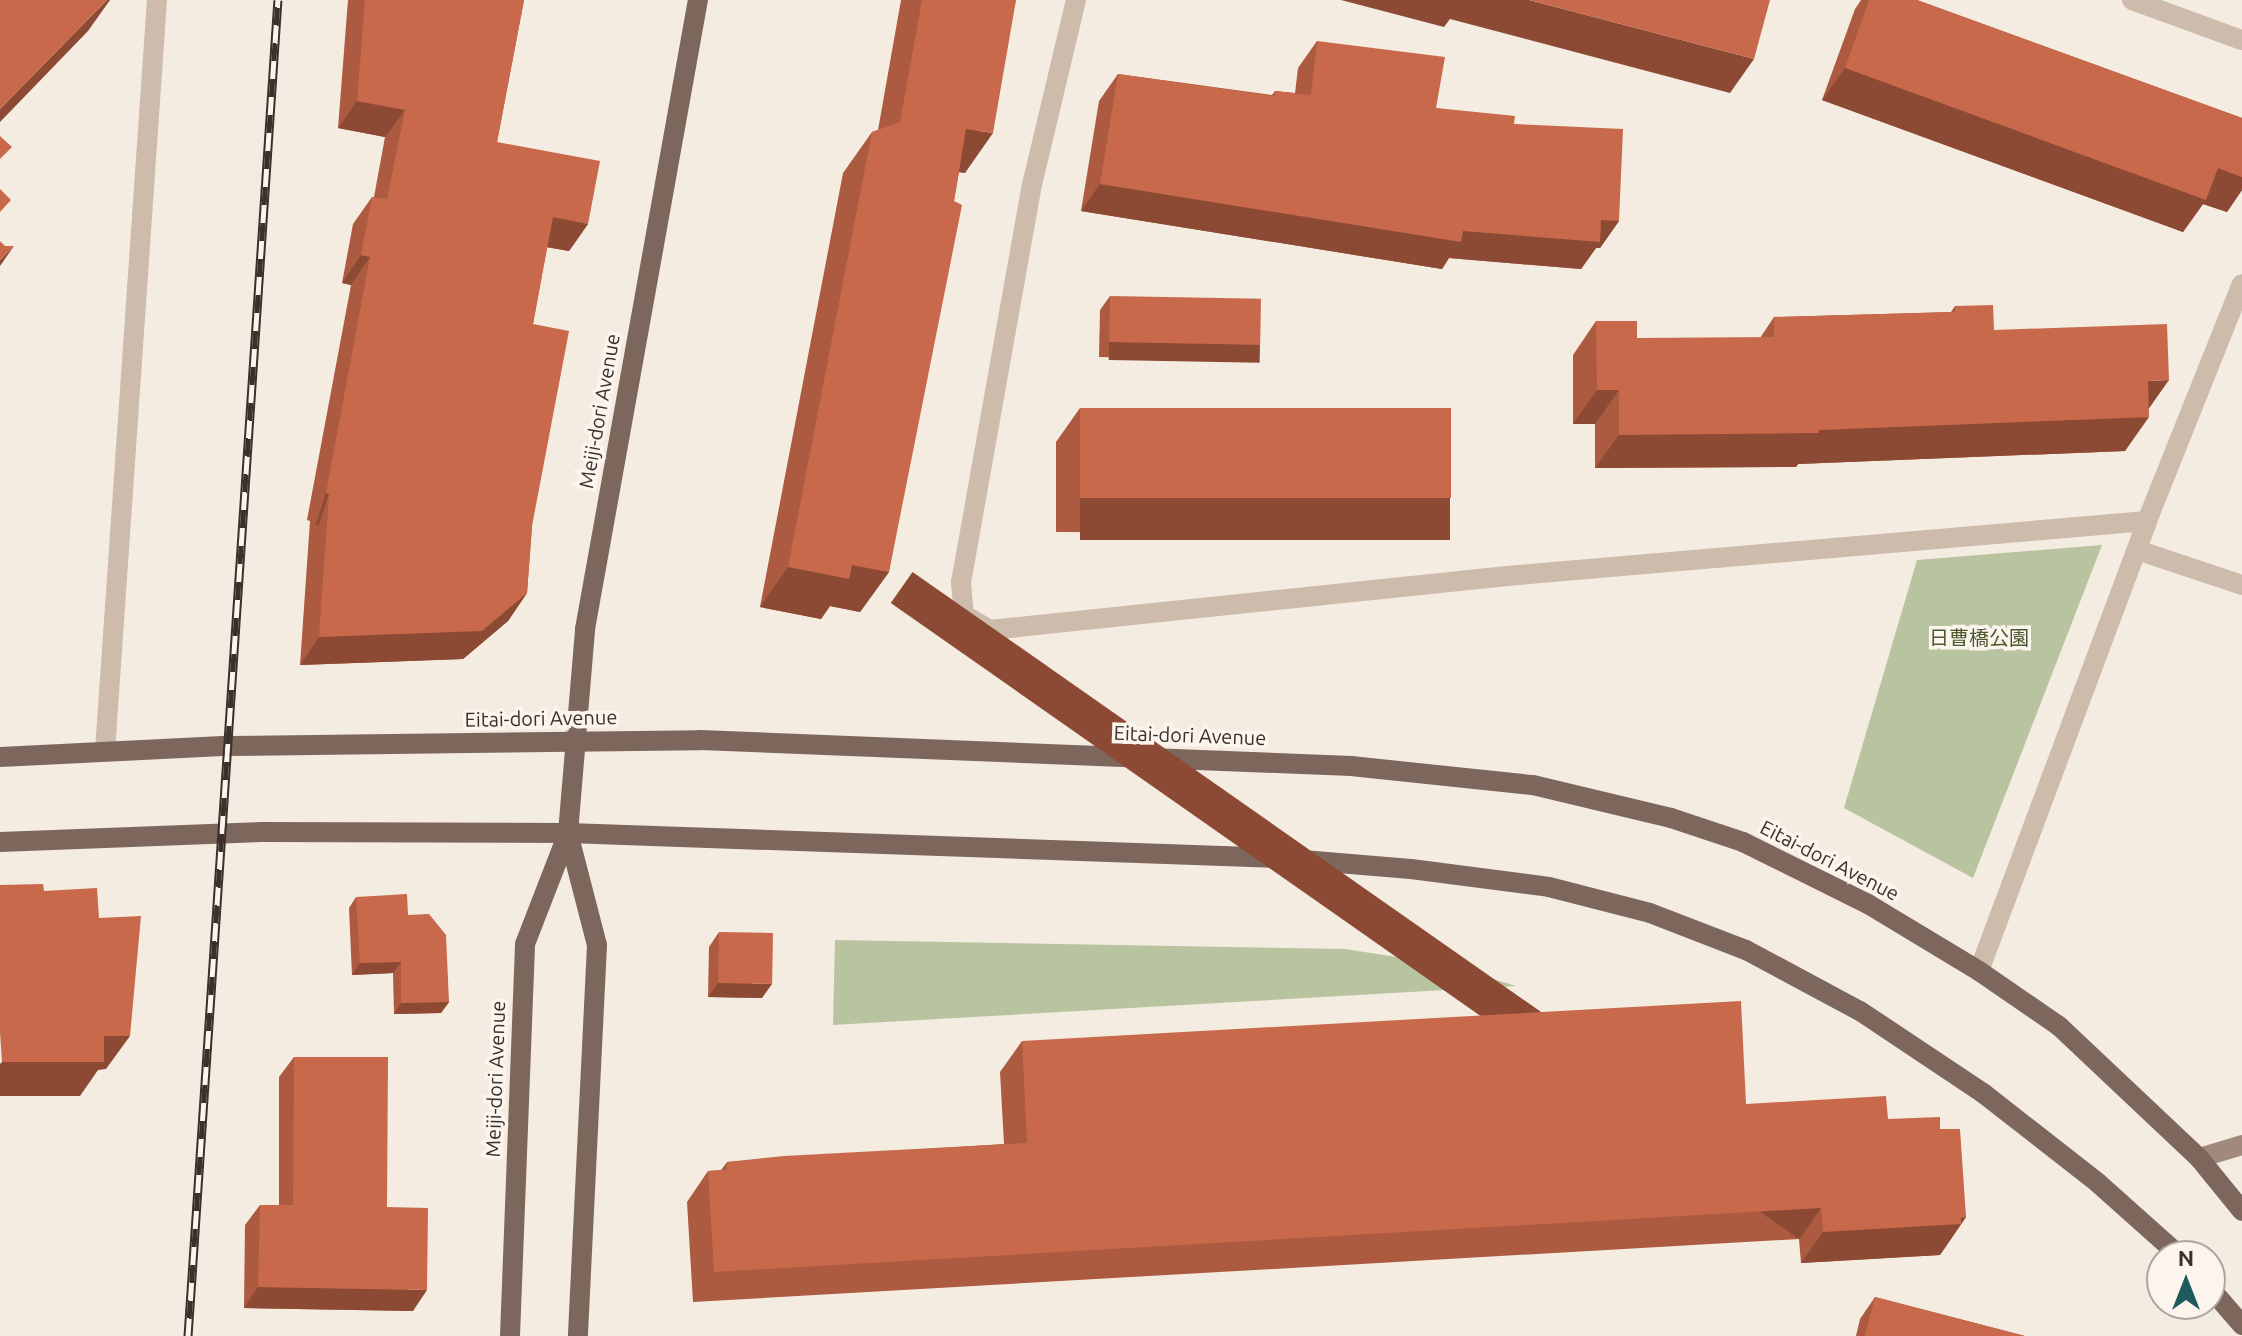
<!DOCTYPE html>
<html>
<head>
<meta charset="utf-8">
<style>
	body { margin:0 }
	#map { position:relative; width:2242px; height:1336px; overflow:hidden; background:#f4ebe1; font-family:Ubuntu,"Noto Sans JP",sans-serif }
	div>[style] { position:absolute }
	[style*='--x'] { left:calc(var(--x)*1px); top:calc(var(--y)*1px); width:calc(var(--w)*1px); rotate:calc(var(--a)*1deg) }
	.green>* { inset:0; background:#b8c4a0 }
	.street>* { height:20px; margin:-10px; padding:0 10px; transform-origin:10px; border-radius:10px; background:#cdbbac }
	.secondary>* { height:20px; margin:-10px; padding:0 10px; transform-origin:10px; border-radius:10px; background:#a18a7d }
	.primary>* { height:20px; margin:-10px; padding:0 10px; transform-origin:10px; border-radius:10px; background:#7d675c }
	.rail>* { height:9px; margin-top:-4.5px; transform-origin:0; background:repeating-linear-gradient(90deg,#fbf5ee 0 18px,#3b302b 0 36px); box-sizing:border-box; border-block:2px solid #3b302b }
	.wall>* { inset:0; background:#ac5a40 }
	.shaded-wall>* { inset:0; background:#8c4a34; transform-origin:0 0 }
	.building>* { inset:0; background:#c8694b; transform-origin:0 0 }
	span { translate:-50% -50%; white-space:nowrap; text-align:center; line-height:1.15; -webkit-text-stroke:7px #fbf5ee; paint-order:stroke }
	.street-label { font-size:20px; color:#3b302b }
	.park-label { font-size:20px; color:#4a5a2e }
	.north { position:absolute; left:2146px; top:1240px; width:80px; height:80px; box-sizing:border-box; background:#fbf5ee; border:2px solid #aea6a0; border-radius:50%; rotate:0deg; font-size:22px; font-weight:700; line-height:32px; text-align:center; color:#3b302b }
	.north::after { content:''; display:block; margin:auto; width:28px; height:36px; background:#1f5a5e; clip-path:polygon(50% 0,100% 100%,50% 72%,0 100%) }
</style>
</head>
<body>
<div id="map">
	<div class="green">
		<i style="clip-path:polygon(2102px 545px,1973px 878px,1844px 808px,1917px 560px)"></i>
		<i style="clip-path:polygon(835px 940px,1345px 949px,1448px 965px,1516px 986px,833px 1025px)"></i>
	</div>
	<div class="street">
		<i style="--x:1076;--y:0;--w:189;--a:103.4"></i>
		<i style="--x:1032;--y:184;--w:404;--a:100.1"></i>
		<i style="--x:961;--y:582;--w:33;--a:85"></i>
		<i style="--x:964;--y:615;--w:30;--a:30"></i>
		<i style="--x:990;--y:630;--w:520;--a:-5.96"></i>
		<i style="--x:1507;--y:576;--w:642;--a:-4.91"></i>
		<i style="--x:2132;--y:0;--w:117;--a:20"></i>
		<i style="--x:2137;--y:550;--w:111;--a:18.4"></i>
		<i style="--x:105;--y:751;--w:753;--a:-86.04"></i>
		<i style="--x:1979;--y:971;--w:480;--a:-69.5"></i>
		<i style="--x:2147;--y:521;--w:255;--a:-68.2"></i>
	</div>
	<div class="secondary">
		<i style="--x:2199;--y:1158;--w:45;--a:-16.8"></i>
	</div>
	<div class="primary">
		<i style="--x:0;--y:757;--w:228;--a:-2.8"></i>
		<i style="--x:228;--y:746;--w:472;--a:-0.7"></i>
		<i style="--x:700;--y:740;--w:652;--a:2.29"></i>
		<i style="--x:1351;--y:766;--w:183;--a:6"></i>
		<i style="--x:1533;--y:785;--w:142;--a:13.4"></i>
		<i style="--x:1671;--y:818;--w:76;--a:18.4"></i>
		<i style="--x:1743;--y:842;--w:140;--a:26.4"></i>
		<i style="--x:1868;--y:904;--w:130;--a:31.1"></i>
		<i style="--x:1979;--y:971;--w:97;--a:34.5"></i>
		<i style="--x:2059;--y:1026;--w:192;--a:43.3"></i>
		<i style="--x:2199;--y:1158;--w:68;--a:50.9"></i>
		<i style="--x:568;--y:833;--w:116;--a:75.5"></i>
		<i style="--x:597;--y:945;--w:391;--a:92.8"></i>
		<i style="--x:0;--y:842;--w:262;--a:-2.2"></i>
		<i style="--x:262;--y:832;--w:306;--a:0.2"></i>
		<i style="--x:568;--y:833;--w:711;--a:2.01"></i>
		<i style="--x:1279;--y:858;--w:132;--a:4.8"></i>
		<i style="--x:1411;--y:869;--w:139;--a:7.4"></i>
		<i style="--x:1549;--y:887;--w:104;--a:14.4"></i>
		<i style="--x:1650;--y:913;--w:103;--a:21.1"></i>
		<i style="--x:1746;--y:950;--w:129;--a:28.2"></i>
		<i style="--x:1860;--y:1011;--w:148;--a:33.7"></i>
		<i style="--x:1983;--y:1093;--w:146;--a:38"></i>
		<i style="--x:2098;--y:1183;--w:110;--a:41.7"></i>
		<i style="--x:2210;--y:1288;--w:49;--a:49.1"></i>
		<i style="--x:510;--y:1336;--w:392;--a:-87.8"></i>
		<i style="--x:525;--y:944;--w:119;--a:-68.8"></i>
		<i style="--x:568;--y:833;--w:205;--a:-85.2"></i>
		<i style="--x:585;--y:629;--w:639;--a:-79.82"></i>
	</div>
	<div class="rail">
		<i style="--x:188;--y:1336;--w:1339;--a:-86.15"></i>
	</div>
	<div class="wall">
		<i style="clip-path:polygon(348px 0,524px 0,497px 142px,588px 224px,569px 251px,547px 247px,533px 324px,532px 526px,527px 593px,508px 621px,463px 659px,300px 665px,310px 521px,307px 520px,351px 285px,342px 283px,353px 224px,372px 197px,374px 197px,385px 137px,338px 128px)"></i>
		<i style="clip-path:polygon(901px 0,1016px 0,965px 173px,959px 172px,889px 572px,860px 612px,830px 606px,821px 619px,760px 607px,843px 173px,872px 132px,878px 130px)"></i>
		<i style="clip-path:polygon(1861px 0,1917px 0,2242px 118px,2242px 190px,2227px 212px,2203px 204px,2183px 232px,1822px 100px,1855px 9px)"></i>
		<i style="clip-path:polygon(1317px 41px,1436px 108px,1514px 124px,1619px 221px,1600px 248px,1596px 248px,1581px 269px,1449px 258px,1442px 269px,1081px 211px,1099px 101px,1118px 74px,1272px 95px,1275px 91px,1295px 93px,1298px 68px)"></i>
		<i style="clip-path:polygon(1110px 296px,1260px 345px,1250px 360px,1099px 357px,1100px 310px)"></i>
		<i style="clip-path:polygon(1955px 306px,1994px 330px,2149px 410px,2125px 451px,1798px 464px,1796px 467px,1595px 468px,1595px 424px,1573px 424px,1573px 355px,1596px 321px,1637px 338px,1760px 338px,1774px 317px,1951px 312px)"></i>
		<i style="clip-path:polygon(1080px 408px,1426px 533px,1056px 532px,1056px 442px)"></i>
		<i style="clip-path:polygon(356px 897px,408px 915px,449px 1002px,441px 1013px,394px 1014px,393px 973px,352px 975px,349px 908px)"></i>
		<i style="clip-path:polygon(719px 932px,762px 998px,708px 997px,709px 947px)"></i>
		<i style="clip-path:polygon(1022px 1041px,1746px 1104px,1888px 1119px,1940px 1129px,1966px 1217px,1940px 1255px,1801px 1263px,1799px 1239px,693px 1302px,687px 1202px,708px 1171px,721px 1170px,727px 1162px,1004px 1144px,1000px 1072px)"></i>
		<i style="clip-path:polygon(294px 1057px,387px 1207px,413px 1311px,244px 1308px,245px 1225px,260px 1205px,279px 1205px,279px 1077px)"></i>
		<i style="clip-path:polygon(1875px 1297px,2025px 1336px,1856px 1336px,1860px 1319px)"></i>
	</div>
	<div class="shaded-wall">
		<i style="clip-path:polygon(107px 0,110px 0,88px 31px,0 122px,0 109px)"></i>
		<i style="clip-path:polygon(1341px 0,1529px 0,1754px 59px,1730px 93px,1450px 19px,1444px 27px)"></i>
		<i style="clip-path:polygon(1845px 68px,2218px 168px,2242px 177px,2242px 190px,2227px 212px,2203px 204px,2183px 232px,1822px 100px)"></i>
		<i style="clip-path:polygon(357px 101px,405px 110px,385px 137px,338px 128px)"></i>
		<i style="clip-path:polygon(966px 129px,993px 133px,965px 173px,938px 169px)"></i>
		<i style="clip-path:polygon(1100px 184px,1463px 231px,1601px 220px,1619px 221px,1600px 248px,1596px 248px,1581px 269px,1449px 258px,1442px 269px,1081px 211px)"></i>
		<i style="clip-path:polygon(553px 217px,588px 224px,569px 251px,534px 245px)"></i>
		<i style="clip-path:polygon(14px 246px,0 266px,0 260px)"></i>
		<i style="clip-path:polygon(361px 255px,370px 257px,351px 285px,342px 283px)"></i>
		<i style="left:1109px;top:342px;width:151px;height:18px;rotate:1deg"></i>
		<i style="clip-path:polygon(2169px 380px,2145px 414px,2148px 381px)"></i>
		<i style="clip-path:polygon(1597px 390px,1619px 390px,1595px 424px,1573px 424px)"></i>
		<i style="clip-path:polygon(2149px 417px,2125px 451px,1798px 464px,1796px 467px,1595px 468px,1619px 435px,1819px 430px)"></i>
		<i style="left:326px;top:493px;width:3px;height:33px;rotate:18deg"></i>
		<i style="left:1080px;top:498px;width:370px;height:42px"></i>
		<i style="clip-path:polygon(852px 565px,889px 572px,860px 612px,830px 606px,821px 619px,760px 607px,788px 567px)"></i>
		<i style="clip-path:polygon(527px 593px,508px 621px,463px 659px,300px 665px,319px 637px)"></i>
		<i style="clip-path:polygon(401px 962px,393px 973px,352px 975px,360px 963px)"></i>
		<i style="clip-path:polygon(718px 983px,772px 984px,762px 998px,708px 997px)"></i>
		<i style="clip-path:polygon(449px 1002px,441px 1013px,394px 1014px,401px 1003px)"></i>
		<i style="clip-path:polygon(104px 1036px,130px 1036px,106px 1069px,98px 1070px,80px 1096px,0 1096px,0 1064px,2px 1062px)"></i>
		<i style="left:1821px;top:1208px;width:38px;height:1109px;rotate:125deg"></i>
		<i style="clip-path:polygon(1966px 1217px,1940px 1255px,1801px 1263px,1823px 1232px)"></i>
		<i style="clip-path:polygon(258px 1287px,427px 1290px,413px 1311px,244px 1308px)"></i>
	</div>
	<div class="building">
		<i style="clip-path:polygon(0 0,107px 0,0 109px)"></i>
		<i style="clip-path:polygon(365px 0,524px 0,497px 142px,600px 161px,588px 224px,553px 217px,533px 324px,569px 331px,532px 526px,527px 593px,482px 631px,319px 637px,329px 494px,326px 493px,370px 257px,361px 255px,372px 197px,387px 199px,405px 110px,357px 101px)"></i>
		<i style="clip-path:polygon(922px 0,1016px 0,993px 133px,966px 129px,954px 201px,962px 205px,889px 572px,852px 565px,849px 579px,788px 567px,872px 132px,900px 122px)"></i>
		<i style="clip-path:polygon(1529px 0,1770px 0,1754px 59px)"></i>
		<i style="clip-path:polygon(1869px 0,1917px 0,2242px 118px,2242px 177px,2218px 168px,2206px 200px,1845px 68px)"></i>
		<i style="clip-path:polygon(1317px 41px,1445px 57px,1436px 108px,1515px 116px,1514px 124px,1623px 129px,1619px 221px,1601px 220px,1600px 242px,1463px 231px,1461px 242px,1100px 184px,1118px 74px,1274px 96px,1275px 91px,1311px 95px)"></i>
		<i style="clip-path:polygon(0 136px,12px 147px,0 159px)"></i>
		<i style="clip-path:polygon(0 189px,11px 200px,0 212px)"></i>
		<i style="clip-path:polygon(0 241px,5px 246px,14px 246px,0 260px)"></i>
		<i style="left:1110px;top:296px;width:151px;height:46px;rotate:1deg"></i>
		<i style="clip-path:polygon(1993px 305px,1994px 330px,2167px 324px,2169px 380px,2148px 381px,2149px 417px,1819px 430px,1819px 433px,1619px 435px,1619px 390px,1597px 390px,1596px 321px,1637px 321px,1637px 338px,1774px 337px,1774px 317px,1955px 312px,1955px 306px)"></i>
		<i style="left:1080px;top:408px;width:371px;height:90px"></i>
		<i style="clip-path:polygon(43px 884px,44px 891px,97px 888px,99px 918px,141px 916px,130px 1036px,104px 1036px,104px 1062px,2px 1062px,0 1032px,0 885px)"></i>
		<i style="clip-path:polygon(407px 894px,408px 915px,429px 914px,446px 935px,449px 1002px,401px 1003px,401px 962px,360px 963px,356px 897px)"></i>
		<i style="left:719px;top:932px;width:54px;height:51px;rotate:1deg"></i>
		<i style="clip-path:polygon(1741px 1001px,1746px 1104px,1886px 1096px,1888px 1119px,1940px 1117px,1940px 1129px,1960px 1129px,1966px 1217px,1961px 1218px,1961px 1224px,1823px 1232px,1821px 1208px,714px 1272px,708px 1171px,727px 1170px,727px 1162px,784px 1156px,1027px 1143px,1022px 1041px)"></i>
		<i style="clip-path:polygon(294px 1057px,388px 1057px,387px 1207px,428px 1208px,427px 1290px,258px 1287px,260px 1205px,293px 1205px)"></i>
		<i style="clip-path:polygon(1875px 1297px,2025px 1336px,1865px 1336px)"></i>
	</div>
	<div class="street-label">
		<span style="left:599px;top:411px;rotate:-80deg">Meiji-dori Avenue</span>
		<span style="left:541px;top:718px;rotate:-1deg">Eitai-dori Avenue</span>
		<span style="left:1190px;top:735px;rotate:2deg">Eitai-dori Avenue</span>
		<span style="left:1830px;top:860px;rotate:27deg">Eitai-dori Avenue</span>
		<span style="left:495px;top:1079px;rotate:-88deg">Meiji-dori Avenue</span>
	</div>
	<div class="park-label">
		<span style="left:1979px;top:637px">日曹橋公園</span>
	</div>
	<div class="north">N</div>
</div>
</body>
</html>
